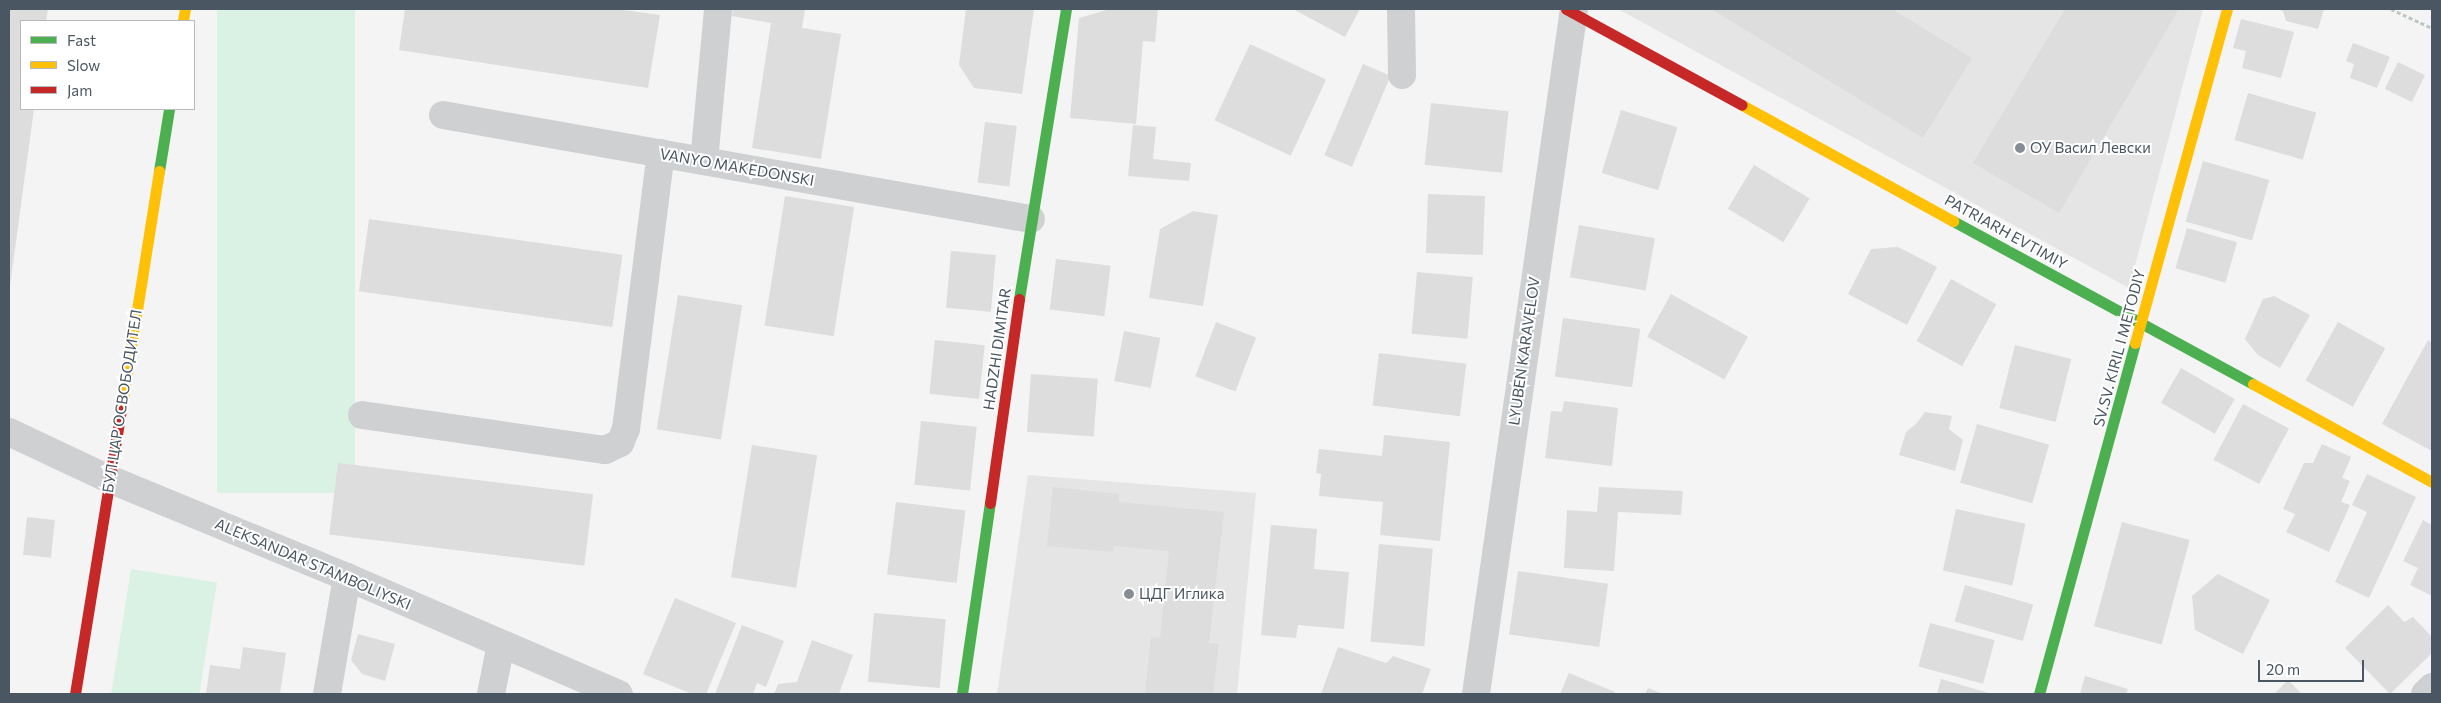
<!DOCTYPE html>
<html>
<head>
<meta charset="utf-8">
<style>
	body { margin:0 }
	#map { position:relative; width:2441px; height:703px; overflow:hidden; background:#f4f4f4; font-family:Commissioner,sans-serif }
	div>[style] { position:absolute }
	[style*='--x'] { left:calc(var(--x)*1px); top:calc(var(--y)*1px); width:calc(var(--w)*1px); rotate:calc(var(--a)*1deg) }
	.education>* { inset:0; background:#e6e5e6 }
	.green>* { inset:0; background:#d9f2e3; transform-origin:0 0 }
	.building>* { inset:0; background:#ddddde; transform-origin:0 0 }
	.path>* { height:3px; margin-top:-1.5px; transform-origin:0; background:repeating-linear-gradient(90deg,#bcc7c4 0 4px,transparent 0 6.5px) }
	.street>* { height:28px; margin:-14px; padding:0 14px; transform-origin:14px; border-radius:14px; background:#ced0d2 }
	.fast>* { height:11px; margin:-5.5px; padding:0 5.5px; transform-origin:5.5px; border-radius:5.5px; background:#4caf50 }
	.slow>* { height:11px; margin:-5.5px; padding:0 5.5px; transform-origin:5.5px; border-radius:5.5px; background:#ffc107 }
	.jam>* { height:11px; margin:-5.5px; padding:0 5.5px; transform-origin:5.5px; border-radius:5.5px; background:#c62828 }
	.dots>* { width:14px; height:14px; translate:-50% -50%; box-sizing:border-box; border:2px solid #fff; border-radius:50% }
	span { translate:-50% -50%; white-space:nowrap; text-align:center; line-height:1.15; -webkit-text-stroke:4px #fff; paint-order:stroke }
	.poi-label { font-size:15px; color:#4a5661 }
	.left { translate:0 -50%; text-align:left }
	.street-label { font-size:15px; color:#4a5661 }
	.frame { position:absolute; inset:0; border:10px solid #4a5661; pointer-events:none }
	.legend { position:absolute; left:20px; top:20px; width:175px; height:90px; box-sizing:border-box; background:#fff; border:1px solid #b7bbc0; margin:0; padding:6px 9px; list-style:none; font-size:15px; color:#4a5661 }
	.legend li { display:flex; align-items:center; gap:10px; height:25px }
	.legend b { width:25px; border:1px solid #b7bbc0 }
	.scale { position:absolute; left:2258px; top:660px; width:106px; height:22px; box-sizing:border-box; border:2px solid #4a5661; border-top:0; padding-left:6px; font-size:15px; line-height:18px; white-space:nowrap; color:#4a5661; -webkit-text-stroke:4px #fff; paint-order:stroke }
</style>
</head>
<body>
<div id="map">
	<div class="education">
		<i style="clip-path:polygon(1618px 9px,2203px 9px,2129px 288px)"></i>
		<i style="clip-path:polygon(1028px 475px,1256px 493px,1237px 694px,997px 694px)"></i>
	</div>
	<div class="green">
		<i style="left:217px;top:9px;width:138px;height:484px"></i>
		<i style="left:131px;top:569px;width:87px;height:127px;rotate:9deg"></i>
	</div>
	<div class="building">
		<i style="clip-path:polygon(9px 9px,48px 9px,46px 21px,21px 21px,21px 109px,34px 109px,10px 286px)"></i>
		<i style="clip-path:polygon(405px 9px,617px 9px,660px 15px,648px 88px,399px 50px)"></i>
		<i style="clip-path:polygon(733px 9px,805px 9px,802px 28px,841px 34px,821px 159px,752px 148px,771px 23px,732px 16px)"></i>
		<i style="clip-path:polygon(966px 9px,1034px 9px,1022px 94px,974px 88px,959px 65px)"></i>
		<i style="clip-path:polygon(1110px 9px,1158px 9px,1155px 42px,1143px 41px,1136px 124px,1070px 118px,1079px 18px)"></i>
		<i style="clip-path:polygon(1293px 9px,1360px 9px,1345px 37px)"></i>
		<i style="clip-path:polygon(1711px 9px,1892px 9px,1972px 58px,1923px 138px)"></i>
		<i style="clip-path:polygon(2065px 9px,2179px 9px,2059px 213px,1973px 163px)"></i>
		<i style="clip-path:polygon(2277px 9px,2324px 9px,2318px 29px,2286px 21px,2283px 11px)"></i>
		<i style="clip-path:polygon(2241px 19px,2294px 32px,2281px 78px,2242px 68px,2246px 51px,2233px 48px)"></i>
		<i style="clip-path:polygon(2353px 43px,2390px 57px,2377px 88px,2350px 78px,2354px 64px,2346px 61px)"></i>
		<i style="left:1250px;top:44px;width:84px;height:84px;rotate:25deg"></i>
		<i style="left:2398px;top:62px;width:30px;height:30px;rotate:26deg"></i>
		<i style="left:1363px;top:64px;width:30px;height:99px;rotate:23deg"></i>
		<i style="left:2248px;top:93px;width:71px;height:49px;rotate:16deg"></i>
		<i style="left:1431px;top:103px;width:78px;height:62px;rotate:6deg"></i>
		<i style="left:1621px;top:110px;width:59px;height:66px;rotate:17deg"></i>
		<i style="left:985px;top:122px;width:32px;height:61px;rotate:7deg"></i>
		<i style="clip-path:polygon(1133px 125px,1156px 127px,1153px 159px,1191px 163px,1189px 181px,1128px 176px)"></i>
		<i style="left:2203px;top:161px;width:69px;height:63px;rotate:16deg"></i>
		<i style="left:1754px;top:165px;width:65px;height:51px;rotate:31deg"></i>
		<i style="left:1428px;top:194px;width:57px;height:59px;rotate:2deg"></i>
		<i style="left:785px;top:196px;width:70px;height:131px;rotate:9deg"></i>
		<i style="clip-path:polygon(1193px 211px,1218px 215px,1203px 306px,1149px 298px,1160px 229px)"></i>
		<i style="left:369px;top:219px;width:256px;height:73px;rotate:8deg"></i>
		<i style="left:1579px;top:225px;width:77px;height:53px;rotate:10deg"></i>
		<i style="left:2187px;top:228px;width:52px;height:42px;rotate:16deg"></i>
		<i style="clip-path:polygon(1898px 247px,1937px 267px,1907px 325px,1848px 294px,1871px 249px)"></i>
		<i style="left:951px;top:251px;width:45px;height:57px;rotate:5deg"></i>
		<i style="left:1056px;top:259px;width:55px;height:51px;rotate:7deg"></i>
		<i style="left:1417px;top:272px;width:56px;height:62px;rotate:5deg"></i>
		<i style="left:1951px;top:279px;width:52px;height:71px;rotate:29deg"></i>
		<i style="left:1671px;top:294px;width:88px;height:49px;rotate:29deg"></i>
		<i style="left:678px;top:295px;width:65px;height:136px;rotate:9deg"></i>
		<i style="clip-path:polygon(2274px 296px,2310px 315px,2280px 368px,2258px 355px,2245px 339px,2263px 299px)"></i>
		<i style="left:1563px;top:318px;width:78px;height:59px;rotate:8deg"></i>
		<i style="left:1216px;top:322px;width:43px;height:58px;rotate:21deg"></i>
		<i style="left:2338px;top:322px;width:54px;height:67px;rotate:29deg"></i>
		<i style="left:1124px;top:331px;width:37px;height:51px;rotate:11deg"></i>
		<i style="left:935px;top:340px;width:50px;height:54px;rotate:6deg"></i>
		<i style="clip-path:polygon(2428px 340px,2432px 343px,2432px 451px,2382px 424px)"></i>
		<i style="left:2015px;top:345px;width:58px;height:65px;rotate:14deg"></i>
		<i style="left:1379px;top:353px;width:88px;height:53px;rotate:7deg"></i>
		<i style="left:2181px;top:368px;width:62px;height:40px;rotate:30deg"></i>
		<i style="left:1031px;top:374px;width:67px;height:58px;rotate:4deg"></i>
		<i style="clip-path:polygon(1564px 401px,1618px 408px,1612px 466px,1545px 458px,1551px 411px,1562px 412px)"></i>
		<i style="left:2243px;top:404px;width:52px;height:63px;rotate:28deg"></i>
		<i style="clip-path:polygon(1925px 412px,1952px 416px,1949px 429px,1963px 440px,1955px 471px,1899px 455px,1906px 432px,1916px 424px)"></i>
		<i style="left:921px;top:421px;width:56px;height:64px;rotate:6deg"></i>
		<i style="left:1977px;top:424px;width:75px;height:61px;rotate:16deg"></i>
		<i style="clip-path:polygon(1384px 435px,1450px 442px,1440px 541px,1380px 535px,1383px 502px,1319px 496px,1321px 474px,1316px 473px,1319px 449px,1382px 456px)"></i>
		<i style="clip-path:polygon(2322px 444px,2351px 457px,2342px 478px,2350px 481px,2341px 502px,2350px 505px,2329px 552px,2286px 532px,2295px 514px,2283px 509px,2304px 463px,2313px 463px)"></i>
		<i style="left:752px;top:445px;width:66px;height:134px;rotate:9deg"></i>
		<i style="left:338px;top:463px;width:257px;height:72px;rotate:7deg"></i>
		<i style="clip-path:polygon(2367px 474px,2416px 497px,2369px 598px,2335px 582px,2367px 512px,2352px 505px)"></i>
		<i style="clip-path:polygon(1053px 487px,1119px 494px,1119px 502px,1224px 512px,1209px 643px,1219px 644px,1213px 694px,1145px 694px,1151px 637px,1160px 638px,1169px 551px,1114px 546px,1113px 552px,1047px 546px)"></i>
		<i style="clip-path:polygon(1599px 487px,1683px 491px,1681px 515px,1618px 512px,1614px 571px,1564px 568px,1567px 510px,1597px 512px)"></i>
		<i style="left:896px;top:502px;width:70px;height:73px;rotate:7deg"></i>
		<i style="left:1956px;top:509px;width:71px;height:63px;rotate:12deg"></i>
		<i style="left:27px;top:517px;width:28px;height:38px;rotate:6deg"></i>
		<i style="clip-path:polygon(2423px 520px,2432px 525px,2432px 596px,2410px 585px,2418px 568px,2403px 561px)"></i>
		<i style="left:2122px;top:522px;width:70px;height:108px;rotate:15deg"></i>
		<i style="clip-path:polygon(1271px 525px,1317px 529px,1314px 569px,1349px 572px,1344px 629px,1298px 625px,1296px 638px,1261px 635px)"></i>
		<i style="left:1379px;top:544px;width:54px;height:98px;rotate:5deg"></i>
		<i style="left:1518px;top:571px;width:91px;height:64px;rotate:8deg"></i>
		<i style="clip-path:polygon(2218px 574px,2270px 600px,2243px 654px,2195px 630px,2192px 596px)"></i>
		<i style="left:1965px;top:585px;width:71px;height:38px;rotate:16deg"></i>
		<i style="clip-path:polygon(675px 598px,736px 623px,706px 694px,692px 694px,643px 674px)"></i>
		<i style="clip-path:polygon(2388px 605px,2404px 622px,2413px 617px,2432px 637px,2432px 653px,2390px 694px,2345px 648px)"></i>
		<i style="left:874px;top:613px;width:72px;height:69px;rotate:5deg"></i>
		<i style="left:1930px;top:623px;width:67px;height:45px;rotate:15deg"></i>
		<i style="clip-path:polygon(742px 625px,784px 641px,766px 687px,757px 683px,753px 694px,715px 694px)"></i>
		<i style="clip-path:polygon(358px 634px,395px 644px,385px 681px,362px 674px,351px 660px)"></i>
		<i style="clip-path:polygon(812px 640px,853px 655px,839px 694px,774px 694px,778px 684px,797px 682px)"></i>
		<i style="clip-path:polygon(243px 647px,286px 653px,280px 694px,206px 694px,210px 665px,240px 669px)"></i>
		<i style="clip-path:polygon(1338px 647px,1386px 663px,1393px 656px,1431px 669px,1422px 694px,1321px 694px)"></i>
		<i style="clip-path:polygon(1569px 673px,1615px 692px,1614px 694px,1560px 694px)"></i>
		<i style="clip-path:polygon(2085px 676px,2128px 689px,2126px 694px,2080px 694px)"></i>
		<i style="clip-path:polygon(1941px 679px,1992px 694px,1937px 694px)"></i>
		<i style="clip-path:polygon(2288px 680px,2302px 694px,2274px 694px)"></i>
		<i style="clip-path:polygon(1648px 688px,1663px 694px,1645px 694px)"></i>
	</div>
	<div class="path">
		<i style="--x:2391;--y:9;--w:45;--a:24.9"></i>
	</div>
	<div class="street">
		<i style="--x:1401;--y:9;--w:66;--a:89.1"></i>
		<i style="--x:443;--y:115;--w:597;--a:10.03"></i>
		<i style="--x:704;--y:161;--w:153;--a:-84.7"></i>
		<i style="--x:362;--y:415;--w:246;--a:8.2"></i>
		<i style="--x:605;--y:450;--w:17;--a:-25"></i>
		<i style="--x:620;--y:443;--w:15;--a:-67"></i>
		<i style="--x:626;--y:429;--w:278;--a:-82.8"></i>
		<i style="--x:9;--y:432;--w:110;--a:25.2"></i>
		<i style="--x:109;--y:479;--w:257;--a:22.4"></i>
		<i style="--x:347;--y:577;--w:296;--a:23.3"></i>
		<i style="--x:327;--y:694;--w:119;--a:-80.3"></i>
		<i style="--x:491;--y:694;--w:51;--a:-78.7"></i>
		<i style="--x:1476;--y:694;--w:692;--a:-81.86"></i>
		<i style="--x:2425;--y:694;--w:10;--a:-45"></i>
	</div>
	<div class="fast">
		<i style="--x:159;--y:171;--w:63;--a:-80.8"></i>
		<i style="--x:1953;--y:221;--w:341;--a:28.5"></i>
		<i style="--x:1019;--y:299;--w:294;--a:-80.8"></i>
		<i style="--x:962;--y:694;--w:193;--a:-81.7"></i>
		<i style="--x:2039;--y:694;--w:364;--a:-74.7"></i>
	</div>
	<div class="slow">
		<i style="--x:183;--y:21;--w:12;--a:-81"></i>
		<i style="--x:1742;--y:105;--w:241;--a:28.8"></i>
		<i style="--x:2135;--y:343;--w:346;--a:-74.6"></i>
		<i style="--x:2253;--y:384;--w:204;--a:28.7"></i>
		<i style="--x:121;--y:411;--w:243;--a:-81"></i>
	</div>
	<div class="jam">
		<i style="--x:1566;--y:9;--w:200;--a:28.6"></i>
		<i style="--x:990;--y:503;--w:206;--a:-81.9"></i>
		<i style="--x:75;--y:694;--w:287;--a:-80.8"></i>
	</div>
	<div class="dots">
		<i style="left:2020px;top:148px;background:#868d94"></i>
		<i style="left:1129px;top:594px;background:#868d94"></i>
	</div>
	<div class="poi-label">
		<span class="left" style="left:2030px;top:148px">ОУ Васил Левски</span>
		<span class="left" style="left:1139px;top:594px">ЦДГ Иглика</span>
	</div>
	<div class="street-label">
		<span style="left:737px;top:167px;rotate:10deg">VANYO MAKEDONSKI</span>
		<span style="left:2006px;top:232px;rotate:29deg">PATRIARH EVTIMIY</span>
		<span style="left:2119px;top:348px;rotate:-75deg">SV.SV. KIRIL I METODIY</span>
		<span style="left:997px;top:349px;rotate:-82deg">HADZHI DIMITAR</span>
		<span style="left:1524px;top:351px;rotate:-82deg">LYUBEN KARAVELOV</span>
		<span style="left:122px;top:401px;rotate:-81deg">БУЛ.ЦАР ОСВОБОДИТЕЛ</span>
		<span style="left:313px;top:564px;rotate:23deg">ALEKSANDAR STAMBOLIYSKI</span>
	</div>
	<div class="frame"></div>
	<ul class="legend">
	<li><b style="height:6px;background:#4caf50"></b>Fast</li>
	<li><b style="height:6px;background:#ffc107"></b>Slow</li>
	<li><b style="height:6px;background:#c62828"></b>Jam</li>
	</ul>
	<div class="scale">20 m</div>
</div>
</body>
</html>
